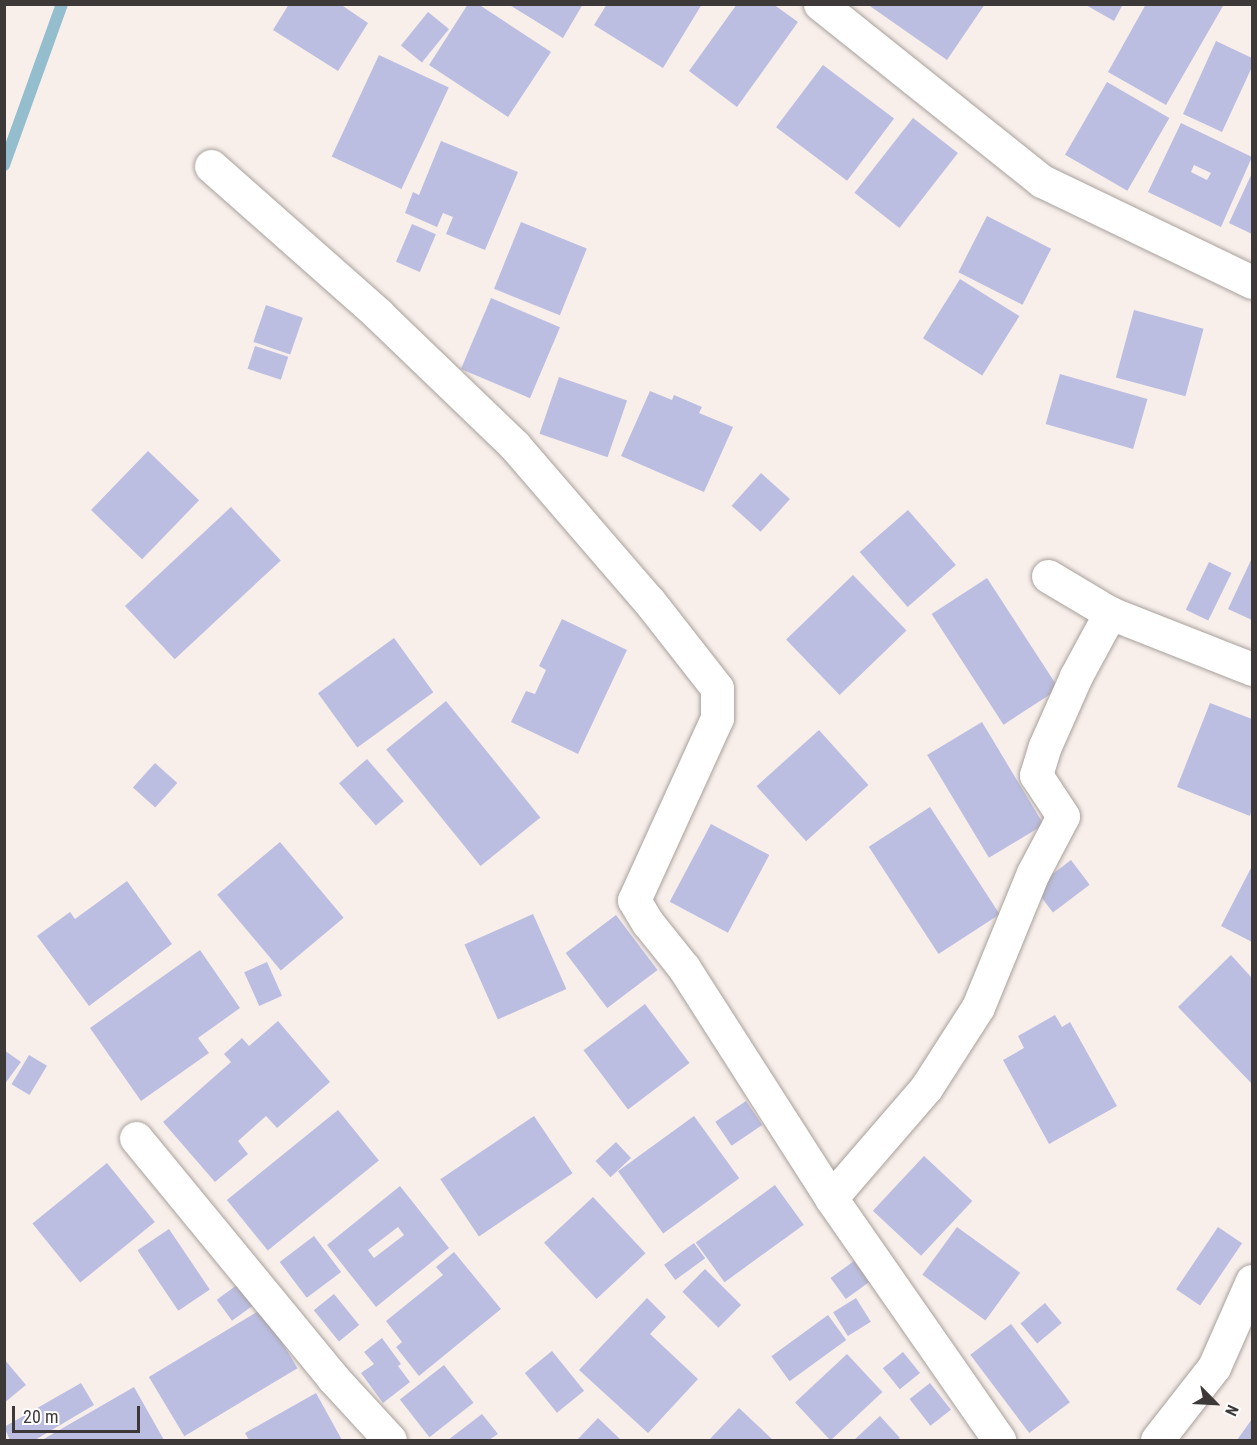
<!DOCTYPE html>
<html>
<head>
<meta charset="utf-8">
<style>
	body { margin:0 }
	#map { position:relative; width:1257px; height:1445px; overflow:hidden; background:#f8efeb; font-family:"Roboto Condensed",sans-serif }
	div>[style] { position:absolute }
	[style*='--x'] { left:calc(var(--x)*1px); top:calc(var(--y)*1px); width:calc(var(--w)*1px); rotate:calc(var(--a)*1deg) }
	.stream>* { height:12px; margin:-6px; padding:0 6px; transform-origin:6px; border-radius:6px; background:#94bdcd }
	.building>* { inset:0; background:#bbbee1; transform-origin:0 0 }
	.roads { filter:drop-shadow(0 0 2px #a8a09c) drop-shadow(0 0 2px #a8a09c) }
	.street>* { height:33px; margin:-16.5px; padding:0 16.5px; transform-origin:16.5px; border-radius:16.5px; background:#fff }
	span { translate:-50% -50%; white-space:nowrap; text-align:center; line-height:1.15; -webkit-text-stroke:5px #fefefe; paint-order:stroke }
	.frame { position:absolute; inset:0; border:6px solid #3d3938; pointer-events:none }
	.north { position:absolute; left:1185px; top:1373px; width:60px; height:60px; -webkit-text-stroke:4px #fefefe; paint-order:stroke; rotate:114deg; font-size:16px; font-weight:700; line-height:24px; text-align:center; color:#3d3938 }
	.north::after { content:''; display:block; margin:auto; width:21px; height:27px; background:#3d3938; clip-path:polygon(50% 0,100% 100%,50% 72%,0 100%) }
	.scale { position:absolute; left:12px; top:1406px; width:128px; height:27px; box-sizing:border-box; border:3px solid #3d3938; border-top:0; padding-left:8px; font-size:18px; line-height:21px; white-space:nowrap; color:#3d3938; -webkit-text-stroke:4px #fefefe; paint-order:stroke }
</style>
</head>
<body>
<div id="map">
	<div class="stream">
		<i style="--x:4;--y:165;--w:171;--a:-70.2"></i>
	</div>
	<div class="building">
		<i style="clip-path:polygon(289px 4px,340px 4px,368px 23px,338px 71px,273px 30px)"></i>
		<i style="clip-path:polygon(468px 4px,478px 4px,551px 52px,508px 117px,429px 65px)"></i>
		<i style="clip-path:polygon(508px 4px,583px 4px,563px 38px)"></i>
		<i style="clip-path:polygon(607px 4px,702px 4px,663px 68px,594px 25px)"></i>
		<i style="clip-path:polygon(737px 4px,773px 4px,798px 22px,737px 107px,689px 71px)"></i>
		<i style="clip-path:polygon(867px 4px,985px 4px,947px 60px)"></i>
		<i style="clip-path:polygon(1084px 4px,1123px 4px,1114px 21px)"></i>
		<i style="clip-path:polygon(1146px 4px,1223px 6px,1166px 105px,1108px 72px)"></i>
		<i style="left:428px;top:12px;width:27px;height:43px;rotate:39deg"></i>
		<i style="clip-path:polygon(1216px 41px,1252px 58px,1252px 67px,1222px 132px,1183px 114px)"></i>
		<i style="left:379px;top:55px;width:77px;height:112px;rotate:25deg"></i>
		<i style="left:823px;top:65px;width:89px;height:78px;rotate:37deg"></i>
		<i style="left:1107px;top:82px;width:72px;height:84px;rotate:30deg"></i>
		<i style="left:913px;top:118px;width:57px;height:95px;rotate:38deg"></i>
		<i style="clip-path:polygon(evenodd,1181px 123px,1252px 157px,1221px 227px,1148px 192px,1181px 123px,1194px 165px,1211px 173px,1207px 180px,1191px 172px,1194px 165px)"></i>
		<i style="clip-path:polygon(441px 141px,518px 172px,485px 250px,446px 234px,453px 217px,443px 213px,437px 227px,405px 213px,413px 192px,419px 195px)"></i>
		<i style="clip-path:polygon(1252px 173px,1252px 234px,1229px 223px)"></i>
		<i style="left:987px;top:216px;width:72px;height:63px;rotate:27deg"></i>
		<i style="left:521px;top:222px;width:71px;height:72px;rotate:22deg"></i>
		<i style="left:412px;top:224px;width:26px;height:41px;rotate:23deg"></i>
		<i style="left:960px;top:279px;width:70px;height:70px;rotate:32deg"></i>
		<i style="left:491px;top:298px;width:75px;height:77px;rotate:23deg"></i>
		<i style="left:266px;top:305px;width:39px;height:39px;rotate:19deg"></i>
		<i style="left:1134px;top:310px;width:72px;height:70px;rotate:15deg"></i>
		<i style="left:255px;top:346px;width:35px;height:24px;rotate:18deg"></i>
		<i style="left:1060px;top:374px;width:91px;height:52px;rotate:16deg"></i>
		<i style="left:559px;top:377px;width:72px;height:60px;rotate:19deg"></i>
		<i style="clip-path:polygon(650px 391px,672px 400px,674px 395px,702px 407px,699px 413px,733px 427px,704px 492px,621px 456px)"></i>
		<i style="left:148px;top:451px;width:71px;height:82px;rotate:44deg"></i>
		<i style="left:761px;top:473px;width:39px;height:44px;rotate:42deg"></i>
		<i style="left:231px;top:507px;width:73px;height:145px;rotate:47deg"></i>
		<i style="left:908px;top:510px;width:73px;height:64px;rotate:49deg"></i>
		<i style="clip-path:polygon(1252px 558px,1252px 620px,1228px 609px)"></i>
		<i style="left:1209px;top:562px;width:25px;height:53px;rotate:26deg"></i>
		<i style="left:853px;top:575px;width:77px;height:93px;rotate:46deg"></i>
		<i style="left:987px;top:578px;width:132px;height:66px;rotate:57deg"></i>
		<i style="clip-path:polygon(562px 619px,627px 650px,578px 754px,511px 722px,526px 691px,535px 694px,546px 670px,539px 666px)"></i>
		<i style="left:394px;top:638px;width:67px;height:94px;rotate:54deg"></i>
		<i style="left:446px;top:701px;width:150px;height:77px;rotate:51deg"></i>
		<i style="clip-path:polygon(1210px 703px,1252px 719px,1252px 808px,1250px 816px,1177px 787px)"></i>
		<i style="left:982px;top:722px;width:120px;height:64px;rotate:59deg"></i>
		<i style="left:819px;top:730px;width:74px;height:84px;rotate:48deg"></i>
		<i style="left:367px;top:759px;width:56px;height:37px;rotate:49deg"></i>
		<i style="left:155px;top:763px;width:30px;height:33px;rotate:42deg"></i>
		<i style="left:930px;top:807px;width:128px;height:73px;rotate:57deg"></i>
		<i style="left:711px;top:824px;width:66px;height:88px;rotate:28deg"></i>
		<i style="left:280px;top:842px;width:99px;height:82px;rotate:50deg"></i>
		<i style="left:1071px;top:860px;width:31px;height:46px;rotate:53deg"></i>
		<i style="clip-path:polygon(1252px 866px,1252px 942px,1221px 926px)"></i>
		<i style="clip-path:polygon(127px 881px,172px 944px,89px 1006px,37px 936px,70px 912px,75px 919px)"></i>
		<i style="left:533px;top:914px;width:82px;height:75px;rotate:66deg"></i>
		<i style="left:616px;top:915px;width:69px;height:63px;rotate:53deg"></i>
		<i style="clip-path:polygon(200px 950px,240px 1008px,198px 1038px,209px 1053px,141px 1101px,90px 1028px)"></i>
		<i style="clip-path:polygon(1231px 955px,1252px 978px,1252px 1084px,1178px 1007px)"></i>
		<i style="left:267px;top:962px;width:37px;height:25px;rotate:66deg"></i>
		<i style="left:645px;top:1004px;width:74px;height:77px;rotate:53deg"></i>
		<i style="clip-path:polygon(1055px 1015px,1062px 1027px,1070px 1022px,1117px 1106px,1049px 1144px,1003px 1060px,1024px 1048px,1018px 1036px)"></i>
		<i style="clip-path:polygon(278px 1021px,330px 1082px,277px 1128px,266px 1116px,238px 1141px,248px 1154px,215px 1182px,163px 1122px,231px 1062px,224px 1054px,242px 1038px,249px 1046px)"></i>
		<i style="clip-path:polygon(4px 1050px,21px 1062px,4px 1085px)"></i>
		<i style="left:29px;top:1055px;width:21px;height:34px;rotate:31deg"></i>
		<i style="left:746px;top:1101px;width:29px;height:37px;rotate:56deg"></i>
		<i style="left:338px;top:1110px;width:65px;height:143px;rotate:51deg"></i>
		<i style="left:534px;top:1116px;width:69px;height:113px;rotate:56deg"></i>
		<i style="left:694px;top:1116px;width:77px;height:94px;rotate:54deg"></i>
		<i style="left:616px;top:1142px;width:22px;height:28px;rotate:47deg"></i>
		<i style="left:924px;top:1156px;width:66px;height:75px;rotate:43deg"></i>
		<i style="left:107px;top:1163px;width:76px;height:96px;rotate:51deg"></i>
		<i style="left:775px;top:1185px;width:49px;height:98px;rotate:54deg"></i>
		<i style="clip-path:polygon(evenodd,400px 1186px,449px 1248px,376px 1307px,327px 1245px,400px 1186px,398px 1227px,404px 1235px,374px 1258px,368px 1250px,398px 1227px)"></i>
		<i style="left:593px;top:1197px;width:77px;height:67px;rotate:47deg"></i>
		<i style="left:957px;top:1227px;width:78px;height:59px;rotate:36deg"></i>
		<i style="left:1218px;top:1227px;width:29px;height:75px;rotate:34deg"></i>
		<i style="left:169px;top:1229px;width:73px;height:38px;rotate:56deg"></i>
		<i style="left:314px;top:1236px;width:45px;height:43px;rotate:53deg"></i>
		<i style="left:694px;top:1243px;width:19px;height:37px;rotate:54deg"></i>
		<i style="clip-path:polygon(454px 1252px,501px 1309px,419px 1376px,396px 1347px,402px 1342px,386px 1321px,443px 1275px,436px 1267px)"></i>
		<i style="left:854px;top:1261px;width:26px;height:29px;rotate:54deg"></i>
		<i style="left:705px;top:1269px;width:51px;height:32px;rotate:45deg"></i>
		<i style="left:241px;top:1282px;width:26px;height:30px;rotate:54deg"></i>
		<i style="left:334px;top:1294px;width:40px;height:26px;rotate:51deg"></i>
		<i style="clip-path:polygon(647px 1298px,666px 1317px,650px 1334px,698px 1379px,648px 1433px,579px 1370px)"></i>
		<i style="left:856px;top:1298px;width:28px;height:27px;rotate:58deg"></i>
		<i style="left:1045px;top:1303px;width:26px;height:32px;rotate:50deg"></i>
		<i style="left:262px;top:1309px;width:69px;height:132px;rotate:59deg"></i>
		<i style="left:828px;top:1315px;width:31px;height:70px;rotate:54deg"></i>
		<i style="left:1011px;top:1324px;width:98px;height:51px;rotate:53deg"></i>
		<i style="clip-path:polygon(382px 1338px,401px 1364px,398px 1366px,410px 1382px,383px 1403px,361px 1373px,374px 1364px,364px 1352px)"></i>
		<i style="left:552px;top:1351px;width:51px;height:35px;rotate:51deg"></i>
		<i style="left:903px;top:1352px;width:27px;height:26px;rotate:51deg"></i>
		<i style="left:847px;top:1354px;width:52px;height:71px;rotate:47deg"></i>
		<i style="clip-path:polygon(4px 1359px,26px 1385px,4px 1403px)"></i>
		<i style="left:444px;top:1365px;width:48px;height:56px;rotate:52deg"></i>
		<i style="clip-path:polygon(81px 1383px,94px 1405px,35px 1440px,10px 1440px,4px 1427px)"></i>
		<i style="left:930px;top:1383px;width:34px;height:26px;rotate:52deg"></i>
		<i style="clip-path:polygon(134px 1387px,164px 1440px,42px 1440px)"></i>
		<i style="clip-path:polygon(316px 1393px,342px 1440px,249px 1440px,245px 1433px)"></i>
		<i style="clip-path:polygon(739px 1408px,773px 1440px,709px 1440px)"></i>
		<i style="clip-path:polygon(482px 1414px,498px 1434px,489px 1440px,448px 1440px)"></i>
		<i style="clip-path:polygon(880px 1416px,900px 1438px,897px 1440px,854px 1440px)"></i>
		<i style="clip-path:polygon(598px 1418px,621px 1440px,577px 1440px)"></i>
		<i style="clip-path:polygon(1252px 1419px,1252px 1440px,1237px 1440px)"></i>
	</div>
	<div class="roads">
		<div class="street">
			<i style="--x:820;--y:4;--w:284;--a:38.6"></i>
			<i style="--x:1042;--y:181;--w:233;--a:25.7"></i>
			<i style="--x:211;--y:166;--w:223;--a:41.5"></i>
			<i style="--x:378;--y:314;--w:190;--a:43.9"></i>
			<i style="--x:515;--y:446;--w:205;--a:49.2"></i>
			<i style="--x:649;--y:601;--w:110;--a:52"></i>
			<i style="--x:717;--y:688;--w:30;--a:90"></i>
			<i style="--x:717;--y:718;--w:200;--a:114.5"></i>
			<i style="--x:634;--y:900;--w:27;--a:59"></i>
			<i style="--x:648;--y:923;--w:58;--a:51.3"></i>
			<i style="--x:684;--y:968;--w:273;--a:57.4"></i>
			<i style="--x:831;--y:1198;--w:295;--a:55.2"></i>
			<i style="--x:1048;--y:576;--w:72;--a:30.8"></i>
			<i style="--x:1110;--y:613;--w:153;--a:21.5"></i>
			<i style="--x:136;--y:1138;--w:310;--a:50.6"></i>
			<i style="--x:333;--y:1378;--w:84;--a:47.4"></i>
			<i style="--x:831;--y:1198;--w:145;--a:-49.2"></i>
			<i style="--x:926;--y:1088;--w:96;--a:-57.3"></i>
			<i style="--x:978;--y:1007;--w:145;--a:-67.7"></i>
			<i style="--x:1033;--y:873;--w:64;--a:-62.2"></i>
			<i style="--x:1063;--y:816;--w:49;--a:-123.4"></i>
			<i style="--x:1036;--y:775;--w:30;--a:-73"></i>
			<i style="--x:1045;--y:746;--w:77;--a:-66.1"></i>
			<i style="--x:1076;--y:676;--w:72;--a:-61.6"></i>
			<i style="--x:1157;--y:1440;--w:93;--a:-52"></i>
			<i style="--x:1214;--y:1367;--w:94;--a:-66.2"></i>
		</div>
	</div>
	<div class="frame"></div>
	<div class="north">N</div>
	<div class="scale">20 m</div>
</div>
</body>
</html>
